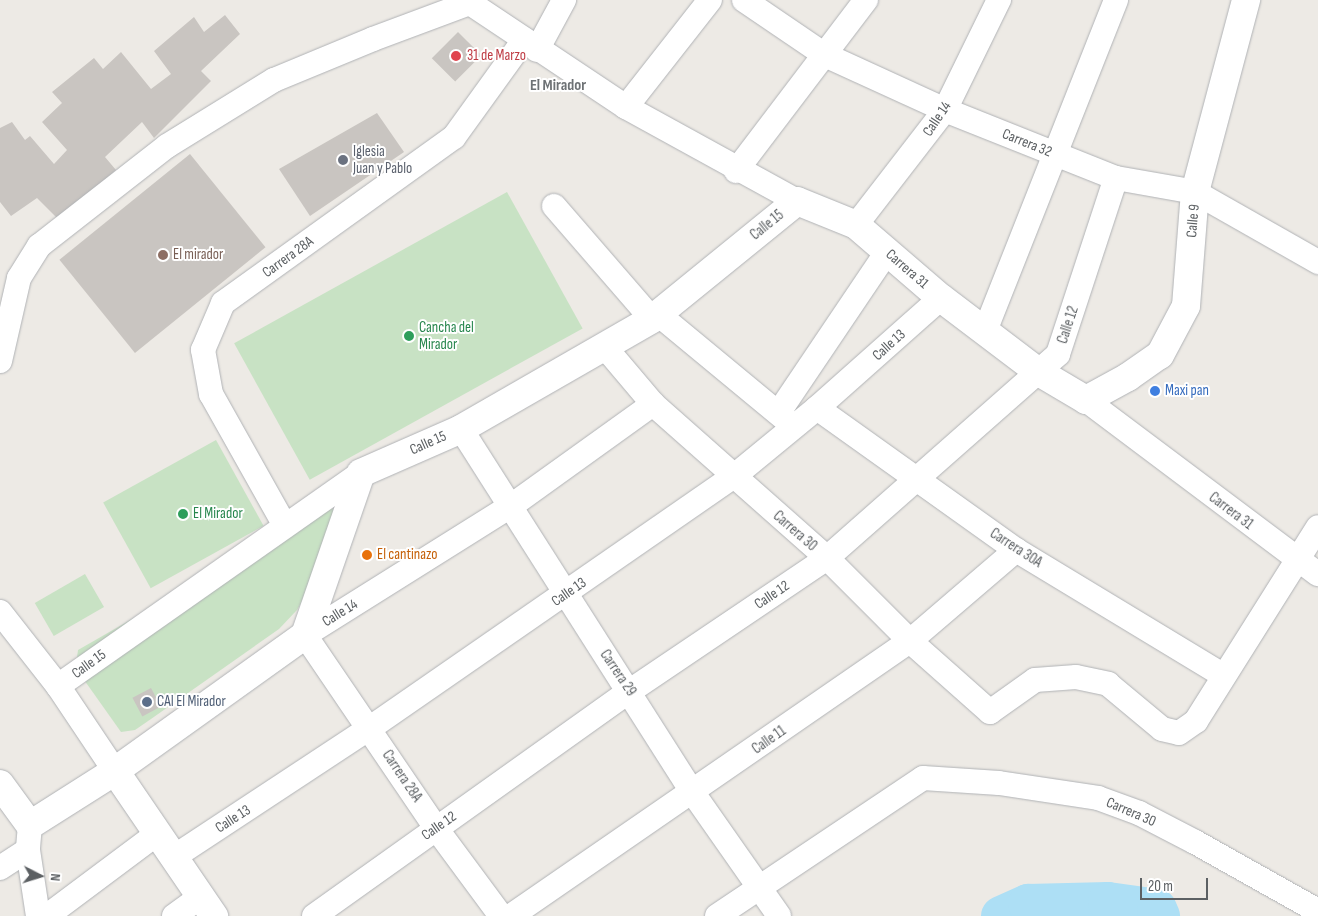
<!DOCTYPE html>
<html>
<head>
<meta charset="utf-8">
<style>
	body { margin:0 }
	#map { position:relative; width:1318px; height:916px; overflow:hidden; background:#edeae5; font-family:"Sofia Sans Condensed",sans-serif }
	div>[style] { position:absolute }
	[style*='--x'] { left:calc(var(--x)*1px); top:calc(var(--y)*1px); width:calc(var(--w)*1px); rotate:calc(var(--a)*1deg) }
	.green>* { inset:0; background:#c8e2c4; transform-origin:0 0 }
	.river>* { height:40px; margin:-20px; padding:0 20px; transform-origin:20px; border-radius:20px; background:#addff5 }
	.building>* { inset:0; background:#c9c5c1; transform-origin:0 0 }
	.roads { filter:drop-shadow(0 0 1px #b0b2b5) drop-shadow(0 0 1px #b0b2b5) }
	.street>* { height:24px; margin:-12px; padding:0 12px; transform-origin:12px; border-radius:12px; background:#fff }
	.secondary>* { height:28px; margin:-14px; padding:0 14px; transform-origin:14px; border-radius:14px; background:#fff }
	.dots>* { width:14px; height:14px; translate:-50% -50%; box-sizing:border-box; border:2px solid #fff; border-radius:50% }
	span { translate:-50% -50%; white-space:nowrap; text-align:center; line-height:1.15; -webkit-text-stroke:4px #fff; paint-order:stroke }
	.health-label { font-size:15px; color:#be3a42 }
	.left { translate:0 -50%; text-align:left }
	.street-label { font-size:15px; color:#5c6063 }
	.worship-label { font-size:15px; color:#5b616d }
	.education-label { font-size:15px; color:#785e54 }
	.leisure-label { font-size:15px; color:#27864d }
	.shop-label { font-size:15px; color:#366cbe }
	.food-label { font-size:15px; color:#c56008 }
	.service-label { font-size:15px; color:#4e5e75 }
	.neighbourhood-label { font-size:16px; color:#6e7275; font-weight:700 }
	.north { position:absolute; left:15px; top:851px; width:50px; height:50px; -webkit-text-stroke:4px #fff; paint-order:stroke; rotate:95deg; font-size:14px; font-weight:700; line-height:20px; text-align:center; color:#5c6063 }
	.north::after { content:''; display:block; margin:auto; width:18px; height:22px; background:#5c6063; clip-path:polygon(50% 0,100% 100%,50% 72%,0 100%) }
	.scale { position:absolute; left:1140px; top:878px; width:68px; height:22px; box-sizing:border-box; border:2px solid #5c6063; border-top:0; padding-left:6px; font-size:15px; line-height:18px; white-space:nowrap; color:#5c6063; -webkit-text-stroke:4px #fff; paint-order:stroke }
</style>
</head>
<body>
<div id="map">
	<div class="green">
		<i style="left:507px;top:192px;width:156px;height:312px;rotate:61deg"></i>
		<i style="left:216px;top:440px;width:98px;height:129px;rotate:61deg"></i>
		<i style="clip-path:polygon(325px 508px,332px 508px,336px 514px,308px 591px,297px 610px,279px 629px,151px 719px,135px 730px,121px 732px,82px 677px,76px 665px,78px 650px)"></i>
		<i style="left:85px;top:574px;width:38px;height:58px;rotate:60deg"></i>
	</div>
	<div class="river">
		<i style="--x:1001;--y:916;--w:30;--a:-24"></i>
		<i style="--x:1028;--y:904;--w:80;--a:-1.4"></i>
		<i style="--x:1108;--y:902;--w:49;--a:8.1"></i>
		<i style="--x:1157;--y:909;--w:8;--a:67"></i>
	</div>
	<div class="building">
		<i style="clip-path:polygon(225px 15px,240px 34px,201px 71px,211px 81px,154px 138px,142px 122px,105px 157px,116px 170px,59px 220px,37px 198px,11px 216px,0 202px,0 128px,12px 122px,25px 140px,30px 136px,54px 164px,67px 150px,42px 122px,62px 103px,52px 92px,94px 58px,103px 69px,121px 52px,151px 89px,171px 74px,154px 51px,194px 17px,204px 32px)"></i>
		<i style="left:458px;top:32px;width:33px;height:37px;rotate:45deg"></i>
		<i style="clip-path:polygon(377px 113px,404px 152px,310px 216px,279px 169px)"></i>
		<i style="left:190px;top:154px;width:120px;height:168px;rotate:51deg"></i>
		<i style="left:151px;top:688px;width:21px;height:21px;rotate:62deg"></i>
	</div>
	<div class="roads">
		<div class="street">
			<i style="--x:744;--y:0;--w:98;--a:34.2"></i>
			<i style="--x:825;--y:55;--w:132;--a:24.6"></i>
			<i style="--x:945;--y:110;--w:184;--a:21.7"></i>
			<i style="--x:1116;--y:178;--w:80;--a:10"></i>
			<i style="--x:1195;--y:192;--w:142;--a:29.6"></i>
			<i style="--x:537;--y:50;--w:57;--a:-61.6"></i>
			<i style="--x:626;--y:107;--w:136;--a:-51.9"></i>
			<i style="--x:736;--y:171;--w:215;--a:-52.8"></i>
			<i style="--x:554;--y:206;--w:150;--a:49.1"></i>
			<i style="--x:856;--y:225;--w:145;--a:-52.3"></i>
			<i style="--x:945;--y:110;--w:123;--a:-63.9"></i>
			<i style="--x:658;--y:314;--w:173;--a:39.6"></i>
			<i style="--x:985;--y:331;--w:356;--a:-68.4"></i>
			<i style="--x:604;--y:346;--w:76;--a:49.8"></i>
			<i style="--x:653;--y:404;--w:232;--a:41.5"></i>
			<i style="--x:827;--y:558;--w:117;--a:45"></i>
			<i style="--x:910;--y:641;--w:107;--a:41.6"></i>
			<i style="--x:990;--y:712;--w:55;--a:-35.4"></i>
			<i style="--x:1035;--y:680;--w:41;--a:-4.2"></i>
			<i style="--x:1076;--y:677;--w:33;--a:12"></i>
			<i style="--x:1108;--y:684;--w:70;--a:39.8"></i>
			<i style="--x:1162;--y:729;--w:17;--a:13"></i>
			<i style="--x:1179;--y:733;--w:21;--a:-35"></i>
			<i style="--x:1196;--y:721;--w:229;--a:-57.8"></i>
			<i style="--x:0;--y:361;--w:85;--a:-77.1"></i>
			<i style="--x:19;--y:278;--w:38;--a:-58"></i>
			<i style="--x:39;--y:246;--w:162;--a:-38"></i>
			<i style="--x:167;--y:146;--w:126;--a:-31.7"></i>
			<i style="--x:274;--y:80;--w:107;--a:-22.5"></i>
			<i style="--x:373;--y:39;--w:103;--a:-20.4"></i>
			<i style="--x:470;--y:3;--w:187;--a:33.7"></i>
			<i style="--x:626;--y:107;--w:195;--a:28.8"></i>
			<i style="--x:1086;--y:400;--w:290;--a:36.9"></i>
			<i style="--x:817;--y:408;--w:244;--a:35.5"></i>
			<i style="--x:1016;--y:550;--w:241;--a:31.2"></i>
			<i style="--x:779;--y:412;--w:193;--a:-56"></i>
			<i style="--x:461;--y:429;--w:432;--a:57.5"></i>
			<i style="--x:693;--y:793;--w:150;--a:55"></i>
			<i style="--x:284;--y:524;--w:149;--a:-119.3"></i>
			<i style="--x:211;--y:394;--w:45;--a:-100.3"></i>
			<i style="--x:203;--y:350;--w:51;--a:-66.9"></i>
			<i style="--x:223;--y:303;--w:284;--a:-35.7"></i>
			<i style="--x:454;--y:137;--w:120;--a:-54.2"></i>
			<i style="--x:0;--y:612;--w:94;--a:51.9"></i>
			<i style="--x:58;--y:686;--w:102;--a:56.2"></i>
			<i style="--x:58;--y:686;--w:370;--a:-35.1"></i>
			<i style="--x:30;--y:825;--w:25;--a:95"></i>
			<i style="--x:28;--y:850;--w:67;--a:81.4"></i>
			<i style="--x:174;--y:857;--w:235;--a:-33.4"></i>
			<i style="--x:370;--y:728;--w:441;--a:-34.7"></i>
			<i style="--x:733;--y:477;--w:109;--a:-39.4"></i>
			<i style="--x:817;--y:408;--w:166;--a:-41.6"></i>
			<i style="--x:0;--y:868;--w:33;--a:-33"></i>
			<i style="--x:47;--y:916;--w:139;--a:-36.8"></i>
			<i style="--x:174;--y:916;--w:34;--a:-36"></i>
			<i style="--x:314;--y:916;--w:388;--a:-35.5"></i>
			<i style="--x:630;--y:691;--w:238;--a:-34"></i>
			<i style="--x:827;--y:558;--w:308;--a:-41.4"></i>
			<i style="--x:1058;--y:354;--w:185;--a:-71.8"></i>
			<i style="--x:501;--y:916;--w:109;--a:-126.5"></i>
			<i style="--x:436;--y:828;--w:233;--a:-124.2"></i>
			<i style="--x:305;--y:635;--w:243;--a:-32.1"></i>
			<i style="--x:511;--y:506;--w:175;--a:-35.7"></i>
			<i style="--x:511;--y:916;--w:485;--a:-34.6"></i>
			<i style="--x:910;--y:641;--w:140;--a:-40.6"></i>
			<i style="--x:717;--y:916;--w:248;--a:-33.8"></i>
			<i style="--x:923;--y:778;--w:76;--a:3.8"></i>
			<i style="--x:999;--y:783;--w:100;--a:8.6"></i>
			<i style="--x:1098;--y:798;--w:44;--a:20.1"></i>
			<i style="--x:1139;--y:813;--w:63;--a:27.4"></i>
			<i style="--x:1195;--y:842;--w:141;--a:29.3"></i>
		</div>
		<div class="secondary">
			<i style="--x:115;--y:771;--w:176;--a:55.7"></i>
			<i style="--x:0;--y:784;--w:51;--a:53.8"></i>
			<i style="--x:30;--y:825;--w:101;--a:-32.4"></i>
			<i style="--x:115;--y:771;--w:234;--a:-35.6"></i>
			<i style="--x:305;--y:635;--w:171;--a:-70.9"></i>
			<i style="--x:361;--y:473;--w:109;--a:-23.7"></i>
			<i style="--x:461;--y:429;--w:220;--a:-29.9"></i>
			<i style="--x:652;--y:319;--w:187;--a:-39.1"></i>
			<i style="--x:797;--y:201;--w:64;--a:22.1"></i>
			<i style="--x:856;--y:225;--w:112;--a:40.7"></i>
			<i style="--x:941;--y:298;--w:121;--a:37.2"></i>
			<i style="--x:1037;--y:371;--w:57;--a:30.6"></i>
			<i style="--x:1086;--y:400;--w:48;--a:-28.7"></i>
			<i style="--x:1128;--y:377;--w:39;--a:-35"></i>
			<i style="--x:1160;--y:355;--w:55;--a:-62"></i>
			<i style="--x:1186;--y:306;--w:114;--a:-85.5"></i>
			<i style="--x:1195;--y:192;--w:199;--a:-75.1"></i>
		</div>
	</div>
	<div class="dots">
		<i style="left:456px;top:56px;background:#e0444e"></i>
		<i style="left:343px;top:160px;background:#6b7280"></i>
		<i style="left:163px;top:255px;background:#8d6e63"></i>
		<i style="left:409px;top:336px;background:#2e9e5b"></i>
		<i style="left:1155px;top:391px;background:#3f7fe0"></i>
		<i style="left:183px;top:514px;background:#2e9e5b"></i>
		<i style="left:367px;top:555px;background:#e8710a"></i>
		<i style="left:147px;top:702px;background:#5c6f8a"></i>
	</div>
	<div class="health-label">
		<span class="left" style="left:467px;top:56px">31 de Marzo</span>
	</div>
	<div class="street-label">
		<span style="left:937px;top:119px;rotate:-56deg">Calle 14</span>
		<span style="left:1027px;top:143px;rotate:22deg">Carrera 32</span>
		<span style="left:1193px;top:221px;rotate:-85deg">Calle 9</span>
		<span style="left:767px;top:225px;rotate:-39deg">Calle 15</span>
		<span style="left:288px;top:257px;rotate:-36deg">Carrera 28A</span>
		<span style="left:907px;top:269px;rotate:41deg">Carrera 31</span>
		<span style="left:1068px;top:325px;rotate:-72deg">Calle 12</span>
		<span style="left:889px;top:345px;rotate:-42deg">Calle 13</span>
		<span style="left:428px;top:443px;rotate:-24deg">Calle 15</span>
		<span style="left:1231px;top:511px;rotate:37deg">Carrera 31</span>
		<span style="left:795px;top:531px;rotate:41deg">Carrera 30</span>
		<span style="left:1016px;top:548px;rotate:33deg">Carrera 30A</span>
		<span style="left:569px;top:592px;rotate:-35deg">Calle 13</span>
		<span style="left:772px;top:595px;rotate:-34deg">Calle 12</span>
		<span style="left:340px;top:613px;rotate:-32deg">Calle 14</span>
		<span style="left:89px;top:664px;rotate:-36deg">Calle 15</span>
		<span style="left:618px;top:673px;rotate:56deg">Carrera 29</span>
		<span style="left:769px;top:740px;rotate:-35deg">Calle 11</span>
		<span style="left:402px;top:776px;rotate:56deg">Carrera 28A</span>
		<span style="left:1131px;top:812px;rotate:23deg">Carrera 30</span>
		<span style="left:233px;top:819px;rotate:-33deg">Calle 13</span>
		<span style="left:439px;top:826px;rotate:-35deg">Calle 12</span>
	</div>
	<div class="worship-label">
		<span class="left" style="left:353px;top:160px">Iglesia<br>Juan y Pablo</span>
	</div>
	<div class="education-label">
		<span class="left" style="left:173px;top:255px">El mirador</span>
	</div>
	<div class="leisure-label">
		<span class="left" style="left:419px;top:336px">Cancha del<br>Mirador</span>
		<span class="left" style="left:193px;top:514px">El Mirador</span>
	</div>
	<div class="shop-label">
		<span class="left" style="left:1165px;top:391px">Maxi pan</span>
	</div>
	<div class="food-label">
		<span class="left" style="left:377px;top:555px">El cantinazo</span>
	</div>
	<div class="service-label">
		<span class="left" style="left:157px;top:702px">CAI El Mirador</span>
	</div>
	<div class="neighbourhood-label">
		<span style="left:558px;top:86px">El Mirador</span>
	</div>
	<div class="north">N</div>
	<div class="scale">20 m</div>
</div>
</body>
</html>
